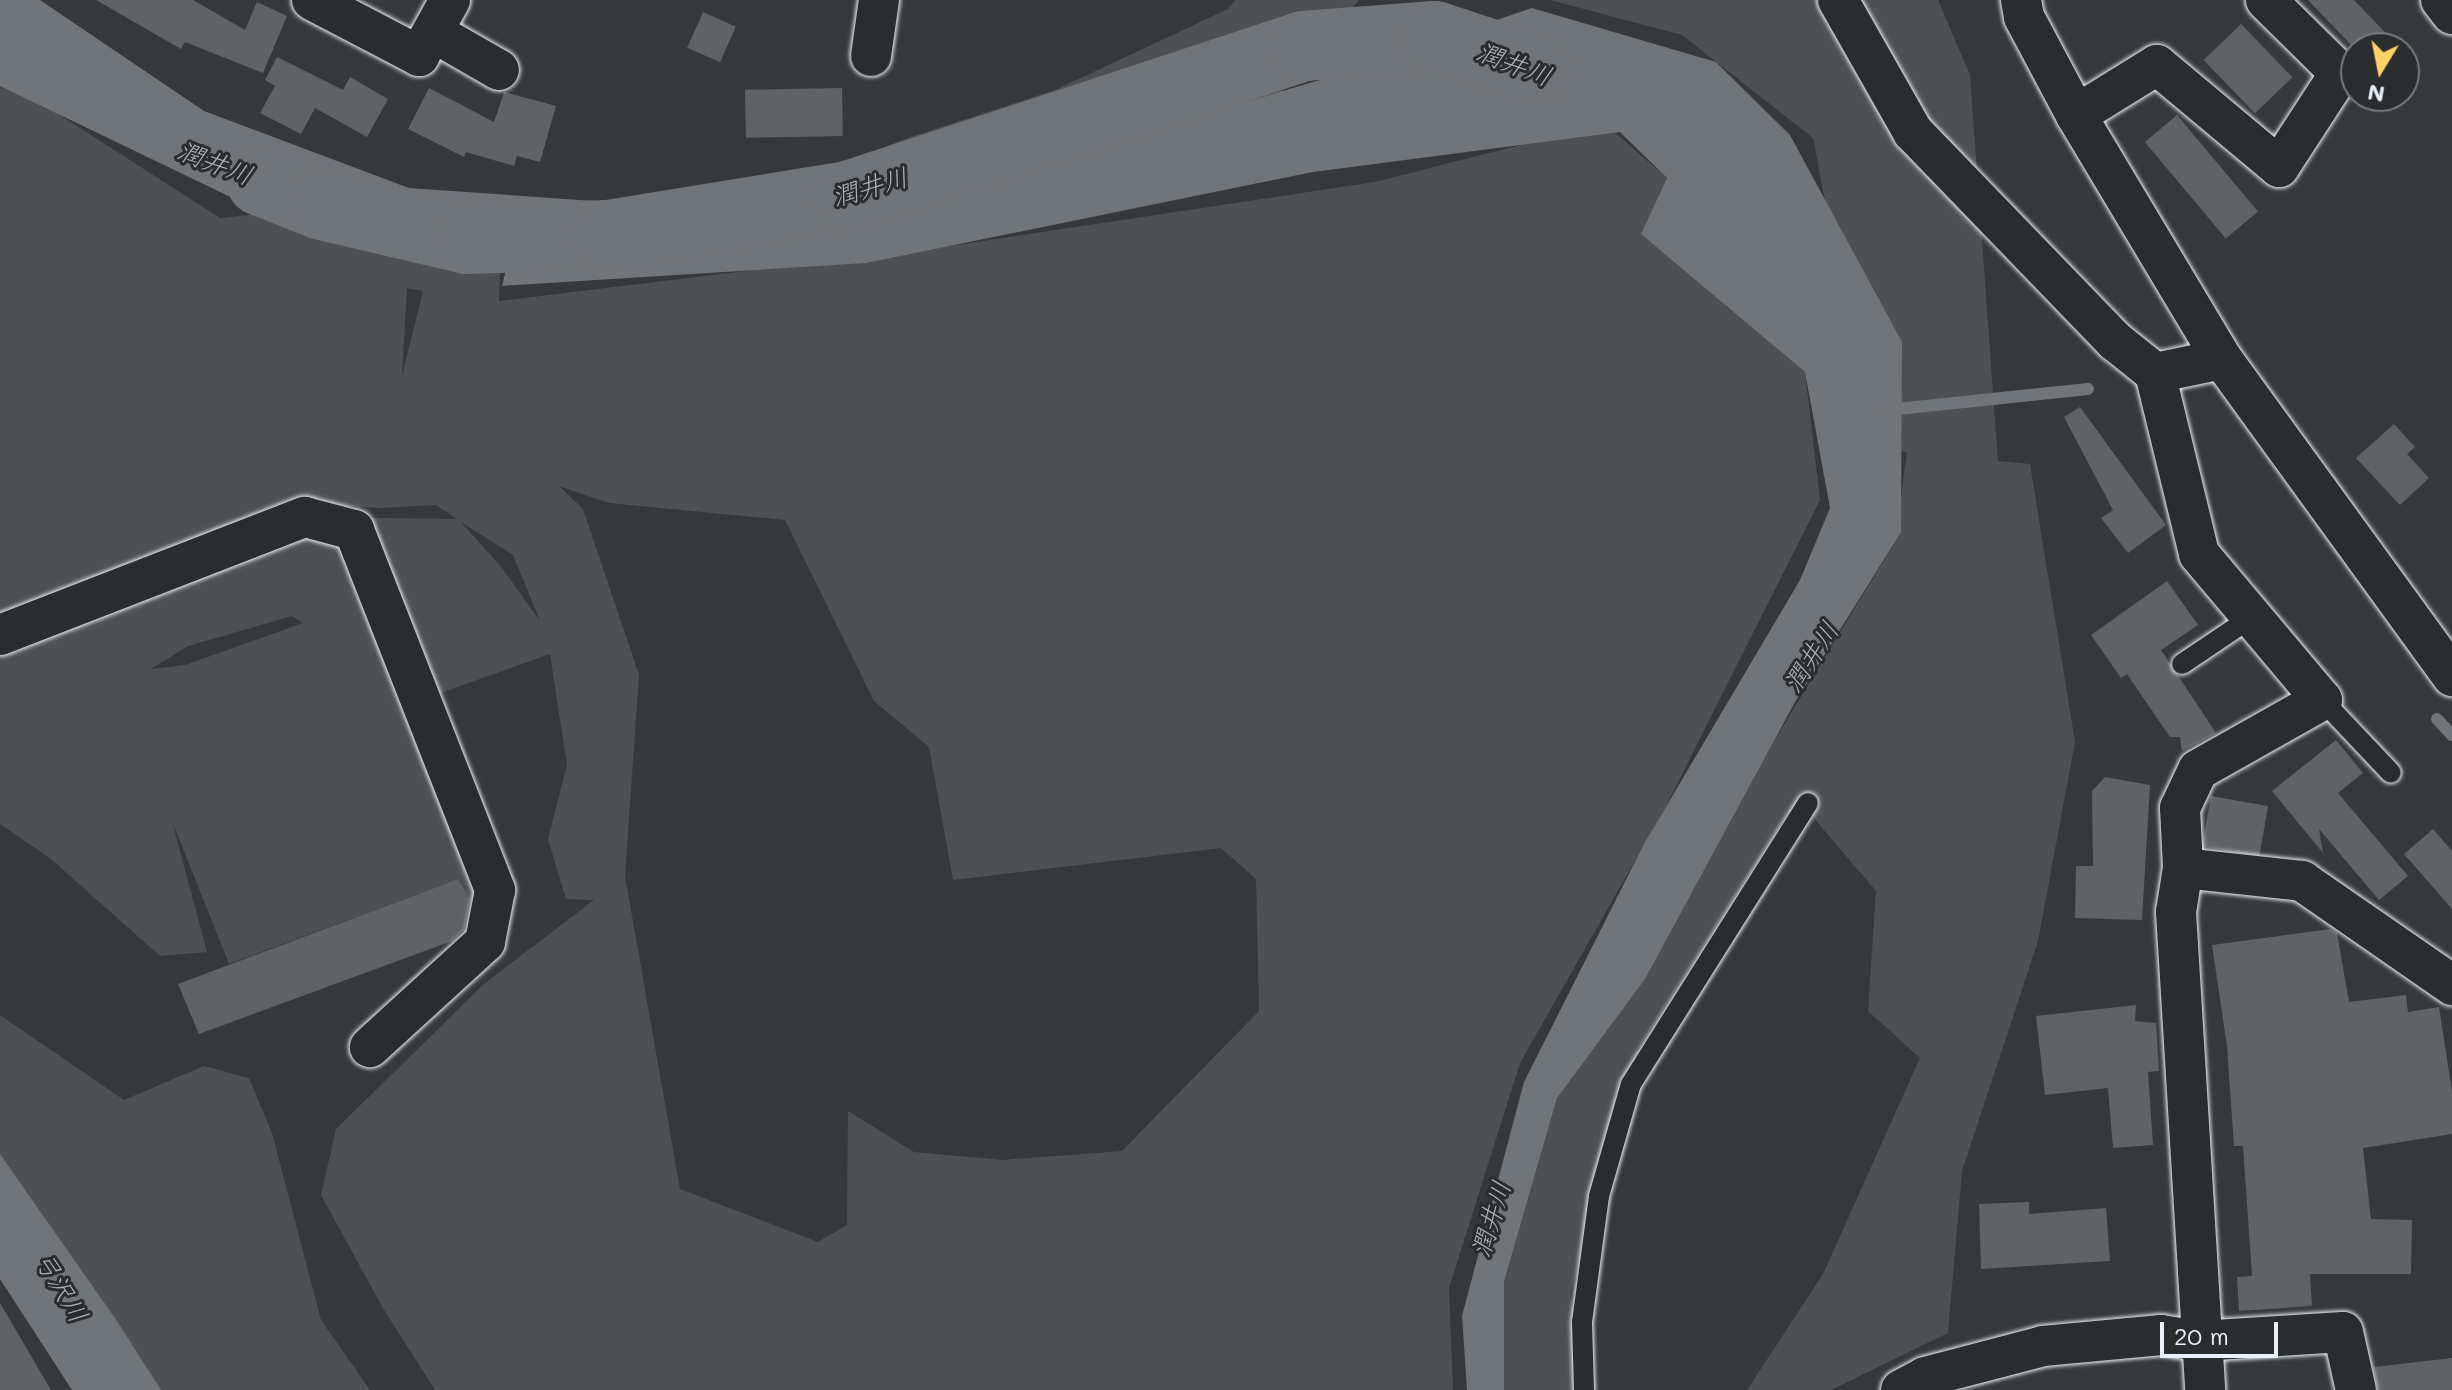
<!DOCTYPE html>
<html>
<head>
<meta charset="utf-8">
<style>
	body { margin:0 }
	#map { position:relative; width:2452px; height:1390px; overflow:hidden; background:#35393a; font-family:Mali,"Klee One",sans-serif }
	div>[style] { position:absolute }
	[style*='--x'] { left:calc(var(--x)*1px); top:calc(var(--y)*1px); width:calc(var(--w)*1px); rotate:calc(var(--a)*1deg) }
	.green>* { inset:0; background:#4d5152 }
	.water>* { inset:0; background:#707579 }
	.stream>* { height:12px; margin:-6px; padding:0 6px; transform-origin:6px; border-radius:6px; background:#707579 }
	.river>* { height:70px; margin:-35px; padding:0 35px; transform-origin:35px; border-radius:35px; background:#707579 }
	.building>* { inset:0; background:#5f6365; transform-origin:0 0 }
	.roads { filter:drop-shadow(0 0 2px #e8f1f8) drop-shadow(0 0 2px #e8f1f8) }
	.lane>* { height:20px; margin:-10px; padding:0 10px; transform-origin:10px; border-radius:10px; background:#2a2d2e }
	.street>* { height:40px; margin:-20px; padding:0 20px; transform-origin:20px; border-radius:20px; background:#2a2d2e }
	span { translate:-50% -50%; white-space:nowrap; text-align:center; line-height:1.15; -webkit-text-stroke:6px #2a2d2e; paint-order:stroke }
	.water-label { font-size:26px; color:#acb3b8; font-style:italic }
	.north { position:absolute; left:2340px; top:32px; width:80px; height:80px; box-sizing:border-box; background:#2a2d2e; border:2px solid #767b7f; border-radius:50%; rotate:190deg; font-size:22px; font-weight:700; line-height:32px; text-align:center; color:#e8f1f8 }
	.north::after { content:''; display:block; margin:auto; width:28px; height:36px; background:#ffd166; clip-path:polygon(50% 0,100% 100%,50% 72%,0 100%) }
	.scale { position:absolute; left:2160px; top:1322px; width:118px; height:36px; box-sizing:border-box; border:4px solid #e8f1f8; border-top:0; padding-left:10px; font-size:24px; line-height:28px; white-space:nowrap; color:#e8f1f8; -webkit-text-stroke:6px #2a2d2e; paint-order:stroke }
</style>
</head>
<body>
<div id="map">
	<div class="green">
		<i style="clip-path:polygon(1236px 0,1359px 0,1267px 110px,890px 236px,812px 183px,899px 141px,1055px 90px,1228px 9px)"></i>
		<i style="clip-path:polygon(1550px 0,1938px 0,1970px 75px,1998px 461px,2030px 464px,2075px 742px,2038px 941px,1962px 1171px,1948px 1333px,1831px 1390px,1747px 1390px,1823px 1274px,1920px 1058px,1868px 1011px,1876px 891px,1812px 816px,1788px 812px,1638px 1049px,1570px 1293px,1585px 1390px,1504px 1390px,1504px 1282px,1557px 1098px,1895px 542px,1907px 452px,1872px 448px,1813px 138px,1682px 35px)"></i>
		<i style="clip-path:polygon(evenodd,0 87px,35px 99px,220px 218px,309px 209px,501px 238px,499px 301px,943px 247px,1374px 182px,1605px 124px,1667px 178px,1642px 234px,1805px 372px,1820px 500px,1665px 808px,1520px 1063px,1449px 1288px,1453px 1390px,435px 1390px,384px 1310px,321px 1195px,336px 1129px,485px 983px,594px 900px,566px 899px,548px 839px,567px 765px,550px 654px,407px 705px,476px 796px,487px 928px,458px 879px,229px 964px,172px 821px,207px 952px,160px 956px,51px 859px,0 824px,0 87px,407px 288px,423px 291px,402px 376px,407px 288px,0 87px,559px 486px,609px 503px,785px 520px,874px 701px,929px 747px,953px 880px,1221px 848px,1256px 879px,1259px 1011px,1122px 1151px,1003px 1160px,914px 1152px,848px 1111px,847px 1225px,818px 1242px,680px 1189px,625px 876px,639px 675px,583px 509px,559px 486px,0 87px,313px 503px,381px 508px,436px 505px,457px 519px,319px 517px,313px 503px,0 87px,461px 522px,513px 555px,540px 621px,502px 568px,461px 522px,0 87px,292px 616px,303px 623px,185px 665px,151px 669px,188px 646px,292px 616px)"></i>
		<i style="clip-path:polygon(0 1015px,124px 1100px,204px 1066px,249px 1078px,272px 1133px,321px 1320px,370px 1390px,157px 1390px,0 1174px)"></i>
	</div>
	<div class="water">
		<i style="clip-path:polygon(0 0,40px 0,204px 111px,409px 188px,849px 219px,1337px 75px,1532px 8px,1716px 62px,1790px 135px,1902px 342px,1901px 532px,1795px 702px,1645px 979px,1557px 1098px,1504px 1282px,1504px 1390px,1467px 1390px,1462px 1316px,1524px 1082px,1644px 844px,1800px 580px,1830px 508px,1805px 372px,1641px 234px,1667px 178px,1620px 132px,1313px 172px,866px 263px,502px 286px,513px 242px,668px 224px,245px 204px,0 86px)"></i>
		<i style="clip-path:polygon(0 1154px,117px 1321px,161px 1390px,72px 1390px,0 1279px)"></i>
	</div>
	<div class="stream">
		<i style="--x:1888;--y:410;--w:201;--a:-6"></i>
		<i style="--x:2437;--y:719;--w:22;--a:47"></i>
	</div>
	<div class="river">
		<i style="--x:261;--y:181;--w:66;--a:21.5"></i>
		<i style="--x:322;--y:205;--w:149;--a:13.2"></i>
		<i style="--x:467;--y:239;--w:141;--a:-1.6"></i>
		<i style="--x:608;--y:235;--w:243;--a:-9.2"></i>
		<i style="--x:848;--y:196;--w:480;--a:-18.2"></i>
		<i style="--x:1304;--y:46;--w:131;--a:-4.4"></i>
		<i style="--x:1435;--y:36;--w:105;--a:18.3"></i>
	</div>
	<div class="building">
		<i style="clip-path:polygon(96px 0,193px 0,245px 30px,257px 2px,287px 16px,263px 73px,185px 42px,181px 49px)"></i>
		<i style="clip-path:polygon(2308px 0,2354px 0,2400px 48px,2354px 48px)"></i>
		<i style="left:703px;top:12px;width:36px;height:39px;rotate:24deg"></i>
		<i style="left:2241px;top:24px;width:74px;height:52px;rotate:46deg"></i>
		<i style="clip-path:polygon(277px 57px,343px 90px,350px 77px,388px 99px,367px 137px,315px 108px,301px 134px,260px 113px,275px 86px,265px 80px)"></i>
		<i style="clip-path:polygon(429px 88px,494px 122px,504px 92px,556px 106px,540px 162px,517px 156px,514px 166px,466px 152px,464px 157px,408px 129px)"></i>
		<i style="left:842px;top:88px;width:48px;height:97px;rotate:89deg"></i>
		<i style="left:2177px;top:115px;width:126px;height:42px;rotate:50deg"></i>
		<i style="clip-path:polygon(2080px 407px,2166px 525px,2128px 553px,2101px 518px,2113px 510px,2064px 417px)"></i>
		<i style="clip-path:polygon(2394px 424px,2415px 447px,2407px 454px,2429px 478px,2400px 505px,2356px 458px)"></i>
		<i style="clip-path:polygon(2167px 581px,2198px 625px,2161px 650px,2216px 733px,2182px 751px,2180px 737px,2170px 737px,2127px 674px,2121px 678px,2091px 635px)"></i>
		<i style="clip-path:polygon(2336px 740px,2363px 773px,2338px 793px,2408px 876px,2379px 900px,2319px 829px,2323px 853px,2272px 791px)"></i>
		<i style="clip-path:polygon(2105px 777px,2150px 785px,2142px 920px,2075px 918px,2076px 866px,2093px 866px,2092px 791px)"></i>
		<i style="left:2211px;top:796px;width:58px;height:51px;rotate:10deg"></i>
		<i style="clip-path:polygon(2433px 829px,2452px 851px,2452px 909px,2404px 854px)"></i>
		<i style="clip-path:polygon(458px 879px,470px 899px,464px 930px,452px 941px,199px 1034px,178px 984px)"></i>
		<i style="clip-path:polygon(2331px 929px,2337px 933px,2349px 1002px,2406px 995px,2408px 1012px,2439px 1007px,2452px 1091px,2452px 1134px,2363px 1148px,2371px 1219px,2412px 1220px,2411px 1274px,2310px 1274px,2312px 1306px,2239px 1311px,2237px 1277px,2252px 1276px,2243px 1146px,2234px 1146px,2227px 1046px,2212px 945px)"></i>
		<i style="clip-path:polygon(2136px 1005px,2135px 1021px,2156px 1023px,2159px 1071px,2148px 1072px,2153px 1145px,2113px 1148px,2108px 1088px,2045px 1095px,2036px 1016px)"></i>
		<i style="clip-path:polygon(2029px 1202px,2029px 1214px,2106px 1208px,2110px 1261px,1981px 1269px,1979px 1204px)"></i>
		<i style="clip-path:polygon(0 1303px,51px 1390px,0 1390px)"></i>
		<i style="clip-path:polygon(2452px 1358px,2452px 1390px,2378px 1390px,2374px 1367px)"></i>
	</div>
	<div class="roads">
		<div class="lane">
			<i style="--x:2182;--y:664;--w:84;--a:-33.9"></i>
			<i style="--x:2322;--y:700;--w:100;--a:46.6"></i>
			<i style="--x:1584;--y:1390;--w:68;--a:-91.7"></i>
			<i style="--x:1582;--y:1322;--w:127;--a:-82.3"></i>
			<i style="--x:1599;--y:1196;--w:116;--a:-74.1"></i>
			<i style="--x:1631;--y:1084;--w:332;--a:-57.8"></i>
		</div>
		<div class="street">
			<i style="--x:312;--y:0;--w:121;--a:27.6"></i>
			<i style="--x:419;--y:56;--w:64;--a:-61"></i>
			<i style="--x:1838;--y:0;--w:152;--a:60.4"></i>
			<i style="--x:1913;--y:132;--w:291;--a:46"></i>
			<i style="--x:2115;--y:341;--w:51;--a:38.7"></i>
			<i style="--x:2155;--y:373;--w:68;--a:-11.8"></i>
			<i style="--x:2021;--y:0;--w:17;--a:80"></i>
			<i style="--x:2024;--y:17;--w:111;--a:62"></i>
			<i style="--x:2076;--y:115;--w:284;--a:59.1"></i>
			<i style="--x:2222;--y:359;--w:392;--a:54"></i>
			<i style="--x:2441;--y:0;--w:18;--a:52"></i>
			<i style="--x:433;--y:32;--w:76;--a:29.9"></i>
			<i style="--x:871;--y:56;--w:57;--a:-81.9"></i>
			<i style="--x:2076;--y:115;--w:95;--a:-31.7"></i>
			<i style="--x:2157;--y:65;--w:159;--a:39.9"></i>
			<i style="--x:2279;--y:167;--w:112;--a:-57"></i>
			<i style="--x:2340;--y:73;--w:104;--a:-135.4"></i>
			<i style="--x:2155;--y:373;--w:186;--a:76.3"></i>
			<i style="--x:2199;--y:554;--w:191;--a:49.9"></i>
			<i style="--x:2322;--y:700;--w:142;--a:150.6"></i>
			<i style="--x:2198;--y:770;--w:42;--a:115.3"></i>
			<i style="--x:2180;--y:808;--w:60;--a:87.1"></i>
			<i style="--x:2183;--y:868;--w:45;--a:99"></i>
			<i style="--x:2176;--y:912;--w:479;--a:86.5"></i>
			<i style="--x:0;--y:635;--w:327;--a:-21.2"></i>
			<i style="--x:305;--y:517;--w:51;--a:14.9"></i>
			<i style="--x:354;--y:530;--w:387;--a:68.6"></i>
			<i style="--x:495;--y:890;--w:53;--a:100.9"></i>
			<i style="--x:485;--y:942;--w:156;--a:137.6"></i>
			<i style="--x:2183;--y:868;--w:120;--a:6.2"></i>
			<i style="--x:2302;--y:881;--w:183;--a:34.7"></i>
			<i style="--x:1901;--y:1390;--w:27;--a:-28"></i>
			<i style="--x:1925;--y:1377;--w:122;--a:-14.7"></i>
			<i style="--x:2043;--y:1346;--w:119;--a:-5.3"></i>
			<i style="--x:2161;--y:1335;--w:38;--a:9"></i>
			<i style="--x:2199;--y:1341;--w:144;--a:-3.6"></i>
			<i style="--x:2343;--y:1332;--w:59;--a:77.4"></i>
		</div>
	</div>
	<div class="water-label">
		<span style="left:1514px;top:64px;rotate:21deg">潤井川</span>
		<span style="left:215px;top:163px;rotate:21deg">潤井川</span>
		<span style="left:870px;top:187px;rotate:-16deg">潤井川</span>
		<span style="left:1811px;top:657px;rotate:-57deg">潤井川</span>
		<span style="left:1491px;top:1219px;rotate:-73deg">潤井川</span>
		<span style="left:61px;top:1287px;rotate:59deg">弓沢川</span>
	</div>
	<div class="north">N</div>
	<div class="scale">20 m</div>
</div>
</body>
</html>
